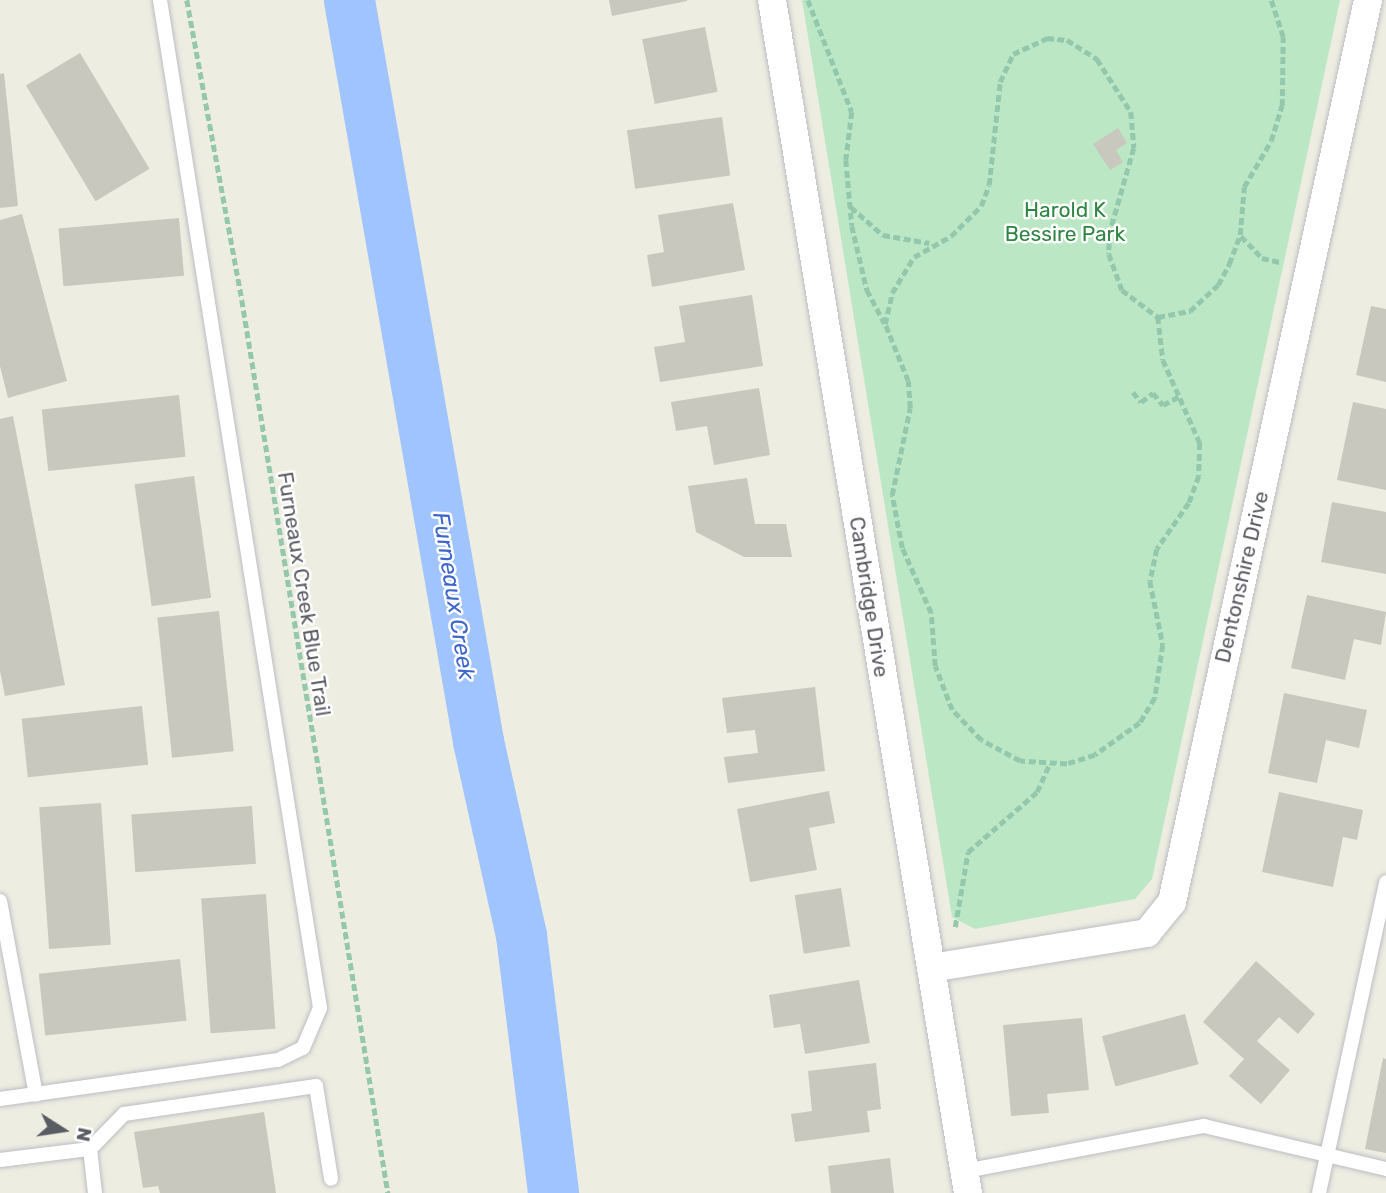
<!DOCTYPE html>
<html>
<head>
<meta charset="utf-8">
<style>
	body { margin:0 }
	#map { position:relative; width:1386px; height:1193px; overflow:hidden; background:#eeede1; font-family:Rubik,sans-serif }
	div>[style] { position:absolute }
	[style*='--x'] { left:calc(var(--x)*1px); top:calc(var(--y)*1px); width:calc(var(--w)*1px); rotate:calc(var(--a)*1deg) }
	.green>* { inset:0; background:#bce7c4 }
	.river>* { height:51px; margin:-25.5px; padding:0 25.5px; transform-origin:25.5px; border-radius:25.5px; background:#a0c4ff }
	.building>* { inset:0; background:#c9c8be; transform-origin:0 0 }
	.path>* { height:4.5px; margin-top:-2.25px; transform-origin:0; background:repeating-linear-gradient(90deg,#94c8ad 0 7px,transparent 0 10.5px) }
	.roads { filter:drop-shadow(0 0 2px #bcbdc4) drop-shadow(0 0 2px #bcbdc4) }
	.lane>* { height:14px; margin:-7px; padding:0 7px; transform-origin:7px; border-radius:7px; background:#fff }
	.street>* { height:28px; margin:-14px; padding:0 14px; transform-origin:14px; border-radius:14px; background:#fff }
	span { translate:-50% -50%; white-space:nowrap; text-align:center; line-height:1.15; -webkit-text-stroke:5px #fff; paint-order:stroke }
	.park-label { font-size:21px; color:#2f8543 }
	.street-label { font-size:21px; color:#5a5c63 }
	.water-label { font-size:23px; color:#3c66c9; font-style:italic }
	.north { position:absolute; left:28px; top:1095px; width:70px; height:70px; -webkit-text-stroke:5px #fff; paint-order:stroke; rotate:102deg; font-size:19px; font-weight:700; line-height:28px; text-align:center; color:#5a5c63 }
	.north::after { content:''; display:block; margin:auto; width:24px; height:32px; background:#5a5c63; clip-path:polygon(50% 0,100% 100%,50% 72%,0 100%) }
</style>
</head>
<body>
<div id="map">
	<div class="green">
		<i style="clip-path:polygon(802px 0,1340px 0,1152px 879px,1135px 899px,975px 929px,952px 917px)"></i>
	</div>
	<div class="river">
		<i style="--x:349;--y:0;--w:752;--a:80.12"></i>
		<i style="--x:478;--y:741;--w:199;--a:77.5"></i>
		<i style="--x:521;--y:935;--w:260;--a:82.9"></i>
	</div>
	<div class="building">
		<i style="clip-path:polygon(609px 0,687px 0,687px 1px,612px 16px)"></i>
		<i style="left:705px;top:27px;width:66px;height:64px;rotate:79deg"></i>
		<i style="left:80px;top:53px;width:135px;height:63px;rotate:59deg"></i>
		<i style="clip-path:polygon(4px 73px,18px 206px,0 208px,0 74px)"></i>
		<i style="left:722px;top:117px;width:59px;height:96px;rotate:82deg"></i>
		<i style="clip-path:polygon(1118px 128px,1127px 143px,1116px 150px,1123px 162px,1110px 170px,1093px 144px)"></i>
		<i style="clip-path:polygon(733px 203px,745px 270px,652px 287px,647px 255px,664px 252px,658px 215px)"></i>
		<i style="clip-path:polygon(22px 214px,67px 381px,8px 398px,0 366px,0 220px)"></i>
		<i style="left:179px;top:218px;width:58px;height:121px;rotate:85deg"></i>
		<i style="clip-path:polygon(752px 295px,763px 366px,660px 382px,654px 347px,685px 342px,679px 306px)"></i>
		<i style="clip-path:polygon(1371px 306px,1386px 309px,1386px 382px,1356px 375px)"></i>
		<i style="clip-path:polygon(759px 388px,770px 455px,714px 465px,707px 426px,676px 431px,671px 402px)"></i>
		<i style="left:179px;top:395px;width:62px;height:138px;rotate:84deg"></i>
		<i style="clip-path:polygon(1353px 402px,1386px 409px,1386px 490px,1337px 480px)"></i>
		<i style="clip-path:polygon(13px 416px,65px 685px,5px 696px,0 671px,0 419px)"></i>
		<i style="left:194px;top:476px;width:123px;height:60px;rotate:82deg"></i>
		<i style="clip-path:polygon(747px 478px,755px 524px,786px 524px,792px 557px,744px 557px,696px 532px,688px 486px)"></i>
		<i style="clip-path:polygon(1332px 502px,1386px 512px,1386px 574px,1321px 562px)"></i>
		<i style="clip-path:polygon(1307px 595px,1386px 612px,1381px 645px,1354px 639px,1345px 680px,1291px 668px)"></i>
		<i style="left:219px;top:611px;width:141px;height:62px;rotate:84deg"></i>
		<i style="clip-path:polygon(815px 687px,825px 771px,728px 783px,724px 757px,758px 753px,755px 730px,727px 733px,722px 698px)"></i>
		<i style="clip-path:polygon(1284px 693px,1367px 710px,1359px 748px,1326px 740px,1317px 783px,1268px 773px)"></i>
		<i style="left:142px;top:706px;width:59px;height:121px;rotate:84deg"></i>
		<i style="clip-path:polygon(829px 791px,835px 823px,809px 828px,817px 870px,750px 882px,737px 809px)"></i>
		<i style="clip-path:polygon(1279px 792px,1363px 810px,1357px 840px,1343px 837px,1333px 887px,1262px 872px)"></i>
		<i style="left:101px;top:803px;width:142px;height:62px;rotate:86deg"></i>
		<i style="left:252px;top:806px;width:58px;height:121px;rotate:86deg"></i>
		<i style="left:841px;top:888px;width:59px;height:47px;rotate:81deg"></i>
		<i style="left:266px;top:894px;width:135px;height:65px;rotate:86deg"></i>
		<i style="left:180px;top:959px;width:62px;height:142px;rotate:84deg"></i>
		<i style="clip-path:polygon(1256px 961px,1315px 1014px,1298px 1034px,1279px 1017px,1257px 1041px,1290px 1070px,1261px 1104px,1229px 1076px,1244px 1059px,1203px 1022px)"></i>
		<i style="clip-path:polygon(859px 980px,870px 1043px,805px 1054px,800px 1024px,774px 1028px,769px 995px)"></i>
		<i style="left:1185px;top:1014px;width:52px;height:86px;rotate:75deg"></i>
		<i style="clip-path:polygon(1082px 1018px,1089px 1090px,1047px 1094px,1049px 1113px,1011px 1116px,1003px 1025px)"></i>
		<i style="clip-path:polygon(1383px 1058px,1386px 1059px,1386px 1153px,1365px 1149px)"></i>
		<i style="clip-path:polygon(876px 1063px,881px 1109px,867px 1111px,870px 1132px,795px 1142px,791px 1114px,812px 1111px,808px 1071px)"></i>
		<i style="clip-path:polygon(264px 1112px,276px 1193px,160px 1193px,158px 1186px,143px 1188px,134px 1132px)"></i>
		<i style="clip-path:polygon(890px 1158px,894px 1193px,831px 1193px,828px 1166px)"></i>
	</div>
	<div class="path">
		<i style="--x:187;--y:0;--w:305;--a:79.6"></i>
		<i style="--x:242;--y:300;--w:905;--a:80.71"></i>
		<i style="--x:808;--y:0;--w:120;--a:68.6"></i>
		<i style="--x:852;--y:112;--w:48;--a:97.1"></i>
		<i style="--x:846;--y:160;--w:66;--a:84.8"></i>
		<i style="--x:852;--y:226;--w:66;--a:76.8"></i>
		<i style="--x:867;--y:290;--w:38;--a:62"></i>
		<i style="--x:851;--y:207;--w:43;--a:41.2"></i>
		<i style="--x:883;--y:235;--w:47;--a:9.9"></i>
		<i style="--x:1241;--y:236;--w:30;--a:46"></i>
		<i style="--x:1262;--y:258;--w:18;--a:13"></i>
		<i style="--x:1158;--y:317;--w:43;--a:83.4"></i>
		<i style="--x:1163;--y:360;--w:91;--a:66"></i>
		<i style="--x:1200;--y:443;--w:33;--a:92"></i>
		<i style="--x:1199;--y:476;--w:29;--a:110"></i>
		<i style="--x:1189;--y:503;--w:56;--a:124.8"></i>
		<i style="--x:1157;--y:549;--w:33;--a:102"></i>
		<i style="--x:1150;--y:581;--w:65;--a:78.5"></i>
		<i style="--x:1163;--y:645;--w:54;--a:98.6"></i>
		<i style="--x:1155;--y:698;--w:29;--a:121"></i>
		<i style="--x:1140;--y:723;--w:55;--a:144.6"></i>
		<i style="--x:1095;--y:755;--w:29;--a:162"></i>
		<i style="--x:1067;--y:764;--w:47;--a:-176.3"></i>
		<i style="--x:1020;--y:761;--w:44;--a:-151.7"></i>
		<i style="--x:981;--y:740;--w:42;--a:-134"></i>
		<i style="--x:952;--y:710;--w:47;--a:-111.1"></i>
		<i style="--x:935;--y:666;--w:53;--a:-94.3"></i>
		<i style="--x:931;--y:613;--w:71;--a:-114"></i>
		<i style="--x:902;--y:548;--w:54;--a:-100.7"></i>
		<i style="--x:892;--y:495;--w:89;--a:-78.3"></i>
		<i style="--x:910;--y:408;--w:27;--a:-94"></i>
		<i style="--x:908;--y:381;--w:61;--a:-112"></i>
		<i style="--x:885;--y:324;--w:32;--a:-77"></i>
		<i style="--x:892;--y:293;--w:42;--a:-58.6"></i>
		<i style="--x:914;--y:257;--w:43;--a:-29.6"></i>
		<i style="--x:951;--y:236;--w:42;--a:-45"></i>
		<i style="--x:981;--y:206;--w:22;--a:-69"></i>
		<i style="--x:989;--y:185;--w:104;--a:-83.9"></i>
		<i style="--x:1000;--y:82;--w:31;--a:-65"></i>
		<i style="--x:1013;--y:54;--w:38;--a:-25"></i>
		<i style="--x:1047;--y:38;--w:20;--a:6"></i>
		<i style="--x:1067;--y:40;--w:36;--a:32"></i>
		<i style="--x:1097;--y:59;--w:63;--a:57.3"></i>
		<i style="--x:1131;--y:112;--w:36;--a:85"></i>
		<i style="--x:1134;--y:148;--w:87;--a:105.9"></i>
		<i style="--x:1110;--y:232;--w:22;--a:93"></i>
		<i style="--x:1109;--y:254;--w:38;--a:70"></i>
		<i style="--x:1122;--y:290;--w:45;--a:36.9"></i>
		<i style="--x:1158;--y:317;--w:33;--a:-11"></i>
		<i style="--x:1190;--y:311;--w:38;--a:-43"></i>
		<i style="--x:1218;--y:285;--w:24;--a:-62"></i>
		<i style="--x:1229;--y:264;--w:31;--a:-69"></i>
		<i style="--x:1240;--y:235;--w:48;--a:-85.2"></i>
		<i style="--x:1244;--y:187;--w:53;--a:-59.6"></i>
		<i style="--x:1271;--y:141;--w:37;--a:-73"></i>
		<i style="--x:1282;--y:106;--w:69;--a:-89.2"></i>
		<i style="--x:1283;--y:37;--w:39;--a:-108"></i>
		<i style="--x:1133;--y:392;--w:13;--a:51"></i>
		<i style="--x:1141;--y:402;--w:15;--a:-37"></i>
		<i style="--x:1153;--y:393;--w:16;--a:50"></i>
		<i style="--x:1163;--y:405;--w:19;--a:-28"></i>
		<i style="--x:955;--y:927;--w:76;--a:-80.2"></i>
		<i style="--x:968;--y:852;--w:91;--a:-41"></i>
		<i style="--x:1037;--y:792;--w:30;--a:-66"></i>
	</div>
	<div class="roads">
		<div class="lane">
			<i style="--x:0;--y:901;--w:197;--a:79.5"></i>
			<i style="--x:0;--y:1099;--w:281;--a:-8"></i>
			<i style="--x:278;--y:1060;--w:28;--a:-26"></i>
			<i style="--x:303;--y:1048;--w:43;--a:-67"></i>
			<i style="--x:320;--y:1008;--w:1021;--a:-99.02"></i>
			<i style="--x:90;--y:1149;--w:44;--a:83.5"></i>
			<i style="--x:0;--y:1160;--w:91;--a:-7"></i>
			<i style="--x:90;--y:1149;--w:49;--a:-45.8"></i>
			<i style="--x:124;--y:1114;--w:194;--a:-8.3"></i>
			<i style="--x:316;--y:1086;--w:94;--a:80.8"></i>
			<i style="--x:965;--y:1171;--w:243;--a:-10.7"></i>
			<i style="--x:1204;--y:1126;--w:187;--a:13.3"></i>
			<i style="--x:1319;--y:1193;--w:318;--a:-77.8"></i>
		</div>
		<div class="street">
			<i style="--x:772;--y:0;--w:1209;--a:80.67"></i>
			<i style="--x:931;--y:968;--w:219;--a:-9.2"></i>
			<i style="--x:1147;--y:933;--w:40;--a:-51"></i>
			<i style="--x:1172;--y:902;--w:923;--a:-77.74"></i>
		</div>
	</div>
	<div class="park-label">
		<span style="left:1065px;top:222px">Harold K<br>Bessire Park</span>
	</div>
	<div class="street-label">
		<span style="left:1242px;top:577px;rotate:-77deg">Dentonshire Drive</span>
		<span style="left:304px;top:594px;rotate:81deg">Furneaux Creek Blue Trail</span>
		<span style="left:869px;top:597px;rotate:81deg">Cambridge Drive</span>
	</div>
	<div class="water-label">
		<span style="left:454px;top:596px;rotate:81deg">Furneaux Creek</span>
	</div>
	<div class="north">N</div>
</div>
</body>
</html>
